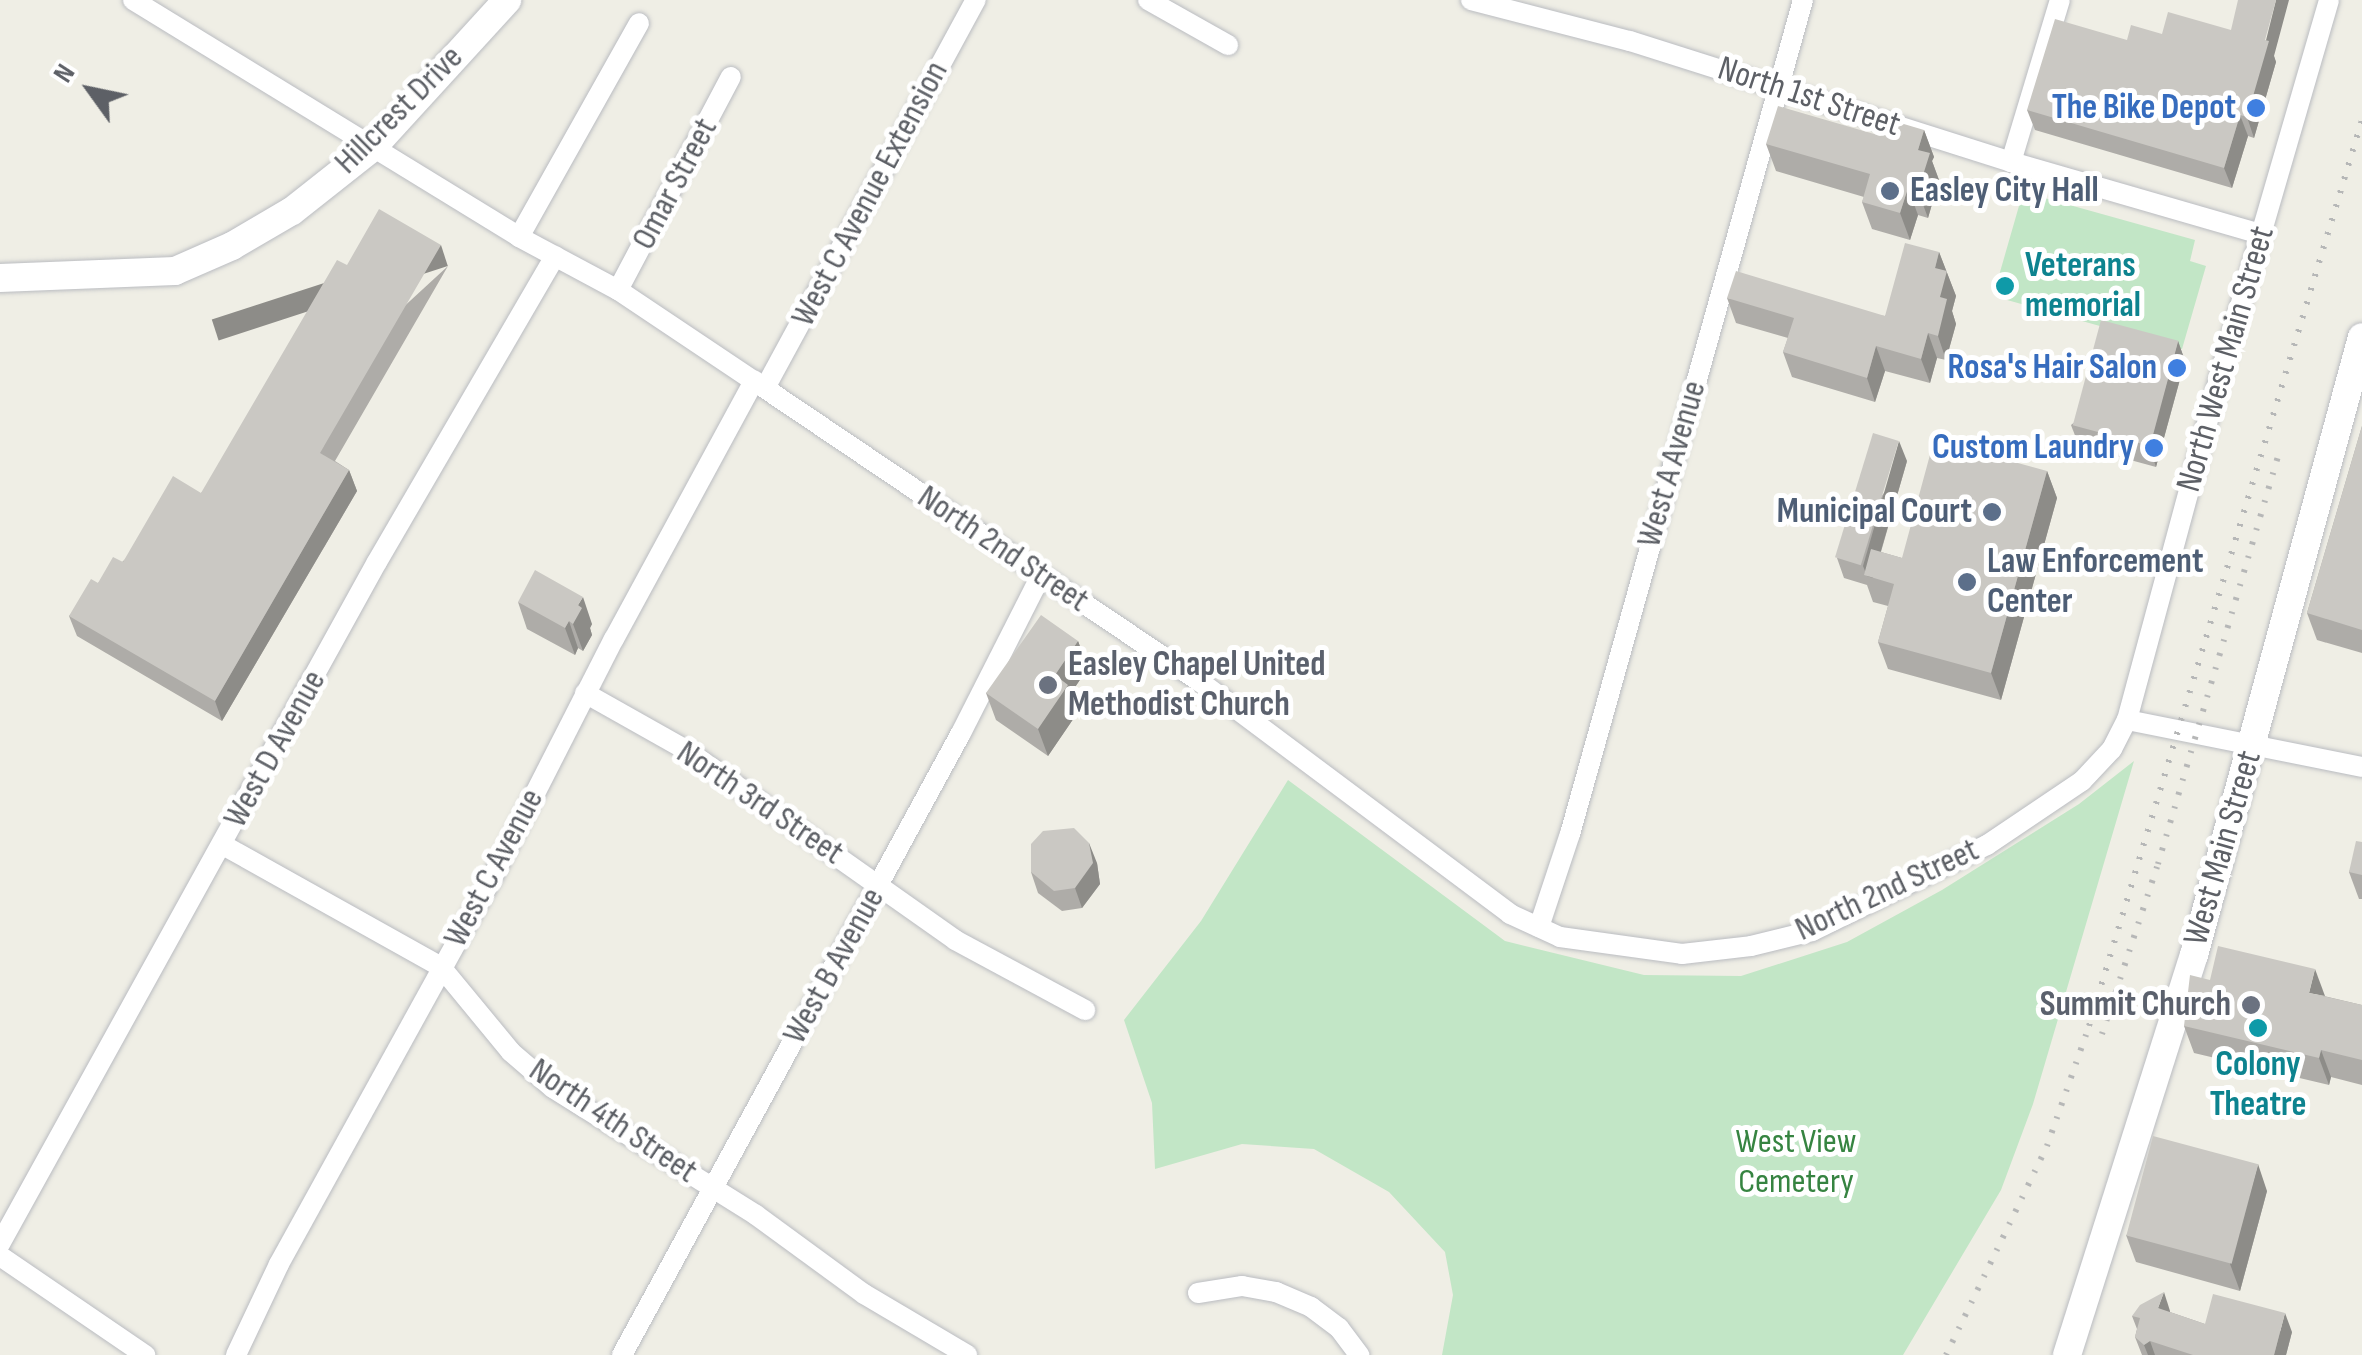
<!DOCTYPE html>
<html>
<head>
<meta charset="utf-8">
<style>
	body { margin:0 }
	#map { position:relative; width:2362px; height:1355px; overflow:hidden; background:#efeee5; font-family:"Sofia Sans Condensed",sans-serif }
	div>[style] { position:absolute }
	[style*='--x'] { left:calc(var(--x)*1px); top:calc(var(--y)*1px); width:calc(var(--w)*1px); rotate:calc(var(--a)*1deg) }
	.green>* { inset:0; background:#c2e6c6 }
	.roads { filter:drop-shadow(0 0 2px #babcc1) drop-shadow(0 0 2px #babcc1) }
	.street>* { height:20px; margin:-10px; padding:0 10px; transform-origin:10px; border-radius:10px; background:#fff }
	.secondary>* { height:28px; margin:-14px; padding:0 14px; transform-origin:14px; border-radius:14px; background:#fff }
	.rail>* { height:6px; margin-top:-3px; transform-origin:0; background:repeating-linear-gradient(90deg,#b6b7b7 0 2.5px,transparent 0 14.5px) }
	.wall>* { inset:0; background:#aeaca8 }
	.shaded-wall>* { inset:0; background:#8d8c88; transform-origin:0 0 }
	.building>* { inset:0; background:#cac8c3; transform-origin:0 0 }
	.dots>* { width:28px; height:28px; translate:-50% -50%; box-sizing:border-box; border:5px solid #fff; border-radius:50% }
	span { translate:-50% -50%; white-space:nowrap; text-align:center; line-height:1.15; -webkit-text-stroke:10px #fff; paint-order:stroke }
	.street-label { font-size:35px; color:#5d6066 }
	.shop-label { font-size:35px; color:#366cbe; font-weight:700 }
	.right { translate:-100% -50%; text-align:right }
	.service-label { font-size:35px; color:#4e5e75; font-weight:700 }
	.left { translate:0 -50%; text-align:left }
	.culture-label { font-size:35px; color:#0d838f; font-weight:700 }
	.worship-label { font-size:35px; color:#5b616d; font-weight:700 }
	.park-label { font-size:35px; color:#368441 }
	.north { position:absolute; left:40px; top:40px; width:100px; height:100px; -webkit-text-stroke:8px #fff; paint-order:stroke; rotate:303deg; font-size:28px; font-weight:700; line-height:40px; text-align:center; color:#5d6066 }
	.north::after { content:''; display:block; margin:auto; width:35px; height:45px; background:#5d6066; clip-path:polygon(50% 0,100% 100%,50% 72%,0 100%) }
</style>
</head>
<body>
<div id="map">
	<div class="green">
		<i style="clip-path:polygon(2023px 192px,2195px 240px,2190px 261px,2206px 266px,2182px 349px,2007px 300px,2012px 283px,1998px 279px)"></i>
		<i style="clip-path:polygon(2134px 761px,2033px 1104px,2001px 1190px,1903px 1355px,1442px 1355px,1453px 1295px,1445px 1252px,1389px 1192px,1314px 1149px,1242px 1144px,1155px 1169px,1152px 1103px,1124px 1020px,1201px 921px,1288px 780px,1505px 941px,1644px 975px,1741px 976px,1847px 942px,1942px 890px,2079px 804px)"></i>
	</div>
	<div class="roads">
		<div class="street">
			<i style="--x:133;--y:0;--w:453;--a:31.5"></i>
			<i style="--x:519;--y:237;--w:112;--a:28.2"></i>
			<i style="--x:618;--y:290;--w:164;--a:33.8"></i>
			<i style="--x:754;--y:381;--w:537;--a:33.99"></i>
			<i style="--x:1199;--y:681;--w:389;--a:36.8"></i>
			<i style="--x:1510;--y:914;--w:55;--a:24.7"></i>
			<i style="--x:1560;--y:937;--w:123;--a:7.9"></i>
			<i style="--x:1682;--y:954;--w:69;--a:-6.6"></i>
			<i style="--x:1751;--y:946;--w:63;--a:-13.8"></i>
			<i style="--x:1812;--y:931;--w:195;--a:-26.2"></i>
			<i style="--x:1987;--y:845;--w:115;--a:-34"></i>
			<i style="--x:2082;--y:781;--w:44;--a:-46.8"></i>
			<i style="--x:2112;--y:749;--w:33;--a:-63"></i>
			<i style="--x:2127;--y:720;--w:360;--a:-74.9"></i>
			<i style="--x:2221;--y:372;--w:387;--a:-73.8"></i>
			<i style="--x:1148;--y:0;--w:92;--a:29.4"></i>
			<i style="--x:1471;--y:0;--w:164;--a:14.5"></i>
			<i style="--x:1630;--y:41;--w:400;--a:17.6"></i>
			<i style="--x:2011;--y:162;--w:260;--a:16.1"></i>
			<i style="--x:2011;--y:162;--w:169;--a:-73.2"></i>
			<i style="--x:519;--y:237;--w:245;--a:-60.7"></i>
			<i style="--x:618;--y:290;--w:241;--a:-62.1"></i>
			<i style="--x:765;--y:388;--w:442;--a:-61.5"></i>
			<i style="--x:585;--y:693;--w:116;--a:29.4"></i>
			<i style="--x:686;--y:750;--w:329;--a:35.2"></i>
			<i style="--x:955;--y:940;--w:148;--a:28.3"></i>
			<i style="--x:2127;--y:720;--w:240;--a:11.3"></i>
			<i style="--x:223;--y:845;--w:250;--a:29.2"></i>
			<i style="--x:441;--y:967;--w:110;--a:50.5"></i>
			<i style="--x:511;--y:1052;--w:55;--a:40.6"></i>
			<i style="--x:553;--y:1088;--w:239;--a:32"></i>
			<i style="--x:756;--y:1215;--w:134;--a:36.2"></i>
			<i style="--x:864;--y:1294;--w:120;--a:30.6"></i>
			<i style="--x:1539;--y:927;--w:98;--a:-71.6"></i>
			<i style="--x:1570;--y:834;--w:866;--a:-74.39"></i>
			<i style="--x:0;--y:1244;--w:779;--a:-61.07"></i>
			<i style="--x:377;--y:562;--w:354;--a:-59.8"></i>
			<i style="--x:0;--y:1256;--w:176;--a:34.3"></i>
			<i style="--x:1198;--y:1293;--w:45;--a:-9"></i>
			<i style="--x:1242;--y:1286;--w:35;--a:10"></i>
			<i style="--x:1276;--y:1292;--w:38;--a:23"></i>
			<i style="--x:1311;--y:1307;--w:35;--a:37"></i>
			<i style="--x:1339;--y:1328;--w:34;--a:53"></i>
			<i style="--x:236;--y:1355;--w:101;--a:-64.7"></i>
			<i style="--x:279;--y:1264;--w:443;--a:-61.1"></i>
			<i style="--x:493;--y:876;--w:266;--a:-63"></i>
			<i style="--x:614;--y:639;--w:294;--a:-61.5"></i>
			<i style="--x:622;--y:1355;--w:708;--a:-61.41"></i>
			<i style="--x:961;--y:733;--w:177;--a:-63.1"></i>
		</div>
		<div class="secondary">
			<i style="--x:0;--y:278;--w:175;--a:-2.3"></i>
			<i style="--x:175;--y:271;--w:62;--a:-23.7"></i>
			<i style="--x:232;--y:246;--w:69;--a:-30.3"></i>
			<i style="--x:292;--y:211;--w:103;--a:-38.3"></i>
			<i style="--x:373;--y:147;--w:199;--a:-47.6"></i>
			<i style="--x:2067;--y:1355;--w:420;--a:-72.4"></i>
			<i style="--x:2194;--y:955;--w:640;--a:-74.79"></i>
		</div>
	</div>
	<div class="rail">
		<i style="--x:2102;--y:1034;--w:179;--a:-71.8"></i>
		<i style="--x:2158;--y:864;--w:432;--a:-73.6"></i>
		<i style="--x:1946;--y:1355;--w:232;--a:-64.2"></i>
		<i style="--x:2047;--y:1146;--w:127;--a:-70.7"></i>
		<i style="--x:2089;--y:1026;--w:946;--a:-73.23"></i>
	</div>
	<div class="wall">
		<i style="clip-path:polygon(2162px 34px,2274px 56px,2276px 62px,2254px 138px,2248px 136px,2232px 188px,2035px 130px,2027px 110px)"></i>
		<i style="clip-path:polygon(1924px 130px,1934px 157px,1932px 161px,1939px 180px,1928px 218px,1918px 215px,1910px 240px,1872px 229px,1862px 202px,1864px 197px,1776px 171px,1766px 144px,1881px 136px)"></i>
		<i style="clip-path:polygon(1939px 252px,1956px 296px,1952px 311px,1956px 324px,1946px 360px,1937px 358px,1930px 383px,1885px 371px,1875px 402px,1792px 377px,1783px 352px,1788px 338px,1736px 323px,1727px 298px,1885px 316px)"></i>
		<i style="clip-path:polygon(448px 266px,335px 461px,349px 470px,357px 491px,222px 721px,77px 636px,69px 616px,98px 583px,201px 493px)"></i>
		<i style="clip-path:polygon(2178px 341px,2185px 361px,2156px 467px,2079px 446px,2071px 425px)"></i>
		<i style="clip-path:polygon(2362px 426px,2362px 653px,2317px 640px,2307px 613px)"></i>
		<i style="clip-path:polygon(1907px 461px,1881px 552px,1902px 558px,2047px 471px,2057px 498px,2001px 700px,1888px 669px,1878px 642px,1888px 606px,1873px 602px,1867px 585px,1844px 578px,1837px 558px)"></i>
		<i style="clip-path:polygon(518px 602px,592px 624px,590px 628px,592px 635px,583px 651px,578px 648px,575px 655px,527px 629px)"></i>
		<i style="clip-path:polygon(1078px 641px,1088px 668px,1071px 693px,1078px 712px,1048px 756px,996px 720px,986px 693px)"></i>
		<i style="clip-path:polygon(2362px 842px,2362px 899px,2359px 899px,2349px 872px)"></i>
		<i style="clip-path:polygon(1097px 863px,1100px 884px,1082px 908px,1062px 911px,1038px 893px,1031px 872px)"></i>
		<i style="clip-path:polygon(2210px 980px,2324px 996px,2362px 1005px,2362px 1085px,2331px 1077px,2329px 1085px,2194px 1053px,2184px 1026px)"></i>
		<i style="clip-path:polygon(2267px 1191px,2240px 1291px,2136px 1262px,2126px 1235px)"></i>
		<i style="clip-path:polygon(2170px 1311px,2170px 1312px,2205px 1324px,2292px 1332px,2286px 1355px,2142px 1355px,2135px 1337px,2137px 1329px,2132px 1316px)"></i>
	</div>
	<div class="shaded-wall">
		<i style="clip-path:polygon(2276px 0,2289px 0,2274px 56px,2276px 62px,2254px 138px,2247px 117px)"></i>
		<i style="clip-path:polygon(2240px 115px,2248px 136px,2232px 188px,2224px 168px)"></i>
		<i style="clip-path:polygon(1924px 130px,1934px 157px,1932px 161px,1939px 180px,1928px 218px,1918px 191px,1918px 150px)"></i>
		<i style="clip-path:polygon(1908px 188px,1918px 215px,1910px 240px,1900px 213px)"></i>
		<i style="left:441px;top:245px;width:22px;height:241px;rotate:72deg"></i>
		<i style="clip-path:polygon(1939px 252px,1956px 296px,1952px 311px,1956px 324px,1946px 360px,1938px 336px,1940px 297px,1935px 268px)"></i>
		<i style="clip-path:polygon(1928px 333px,1937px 358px,1930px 383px,1921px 359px)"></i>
		<i style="clip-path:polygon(2178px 341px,2185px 361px,2156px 467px,2149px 446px)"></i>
		<i style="clip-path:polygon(1876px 346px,1885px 371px,1875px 402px,1867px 378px)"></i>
		<i style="clip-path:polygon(1899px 441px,1907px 461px,1873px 578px,1867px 576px,1863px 566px)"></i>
		<i style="clip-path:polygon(349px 470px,357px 491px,222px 721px,215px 701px)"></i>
		<i style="clip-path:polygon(2047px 471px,2057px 498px,2001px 700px,1991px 673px)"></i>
		<i style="clip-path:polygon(583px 597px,592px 624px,590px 628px,592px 635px,583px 651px,573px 624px,578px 605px)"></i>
		<i style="clip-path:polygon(569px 621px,578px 648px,575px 655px,565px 628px)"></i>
		<i style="clip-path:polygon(1078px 641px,1088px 668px,1071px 693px,1078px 712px,1048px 756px,1038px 729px,1055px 675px)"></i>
		<i style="clip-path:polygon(1089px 843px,1097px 863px,1100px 884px,1082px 908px,1075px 888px)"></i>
		<i style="clip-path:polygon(2315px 969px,2325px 996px,2309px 993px)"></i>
		<i style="clip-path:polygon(2321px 1050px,2331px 1077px,2329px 1085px,2319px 1058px)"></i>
		<i style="clip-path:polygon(2258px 1164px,2267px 1191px,2240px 1291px,2230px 1264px)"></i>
		<i style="clip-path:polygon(2164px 1292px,2170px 1311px,2165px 1327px,2158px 1308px)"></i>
		<i style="clip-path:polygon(2285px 1313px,2292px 1332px,2286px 1355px,2274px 1355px)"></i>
		<i style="clip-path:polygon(2150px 1341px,2155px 1355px,2148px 1355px,2144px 1345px)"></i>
	</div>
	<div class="building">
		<i style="clip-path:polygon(2238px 0,2276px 0,2265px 40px,2269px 41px,2247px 117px,2240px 115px,2224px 168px,2027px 110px,2055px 19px,2127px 40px,2131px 25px,2162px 34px,2168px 12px,2231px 30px)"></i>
		<i style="clip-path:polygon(1778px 106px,1881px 136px,1887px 119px,1924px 130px,1918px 150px,1930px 153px,1918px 191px,1908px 188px,1900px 213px,1862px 202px,1870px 174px,1766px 144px)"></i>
		<i style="clip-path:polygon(379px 209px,441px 245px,320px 453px,349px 470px,215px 701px,69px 616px,91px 579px,98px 583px,113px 557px,123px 562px,173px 476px,201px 493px,337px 260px,347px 265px)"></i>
		<i style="clip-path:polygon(1905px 243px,1939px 252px,1935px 268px,1947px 271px,1940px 297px,1947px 299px,1938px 336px,1928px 333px,1921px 359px,1876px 346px,1867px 378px,1783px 352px,1794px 318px,1727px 298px,1736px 271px,1885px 316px)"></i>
		<i style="left:2101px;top:320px;width:80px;height:109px;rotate:15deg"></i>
		<i style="clip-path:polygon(2362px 426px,2362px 630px,2307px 613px)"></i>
		<i style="left:1873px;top:433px;width:27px;height:130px;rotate:17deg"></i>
		<i style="clip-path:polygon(1934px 440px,2047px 471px,1991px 673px,1878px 642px,1894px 584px,1864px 575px,1871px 549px,1902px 558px)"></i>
		<i style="clip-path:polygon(535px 570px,583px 597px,578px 605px,582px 608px,573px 624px,569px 621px,565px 628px,518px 602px)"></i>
		<i style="clip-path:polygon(1041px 615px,1078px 641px,1055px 675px,1068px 685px,1038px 729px,986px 693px)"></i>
		<i style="clip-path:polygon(1074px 828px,1089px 843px,1093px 863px,1075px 888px,1054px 891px,1031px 872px,1031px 844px,1043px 831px)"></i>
		<i style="clip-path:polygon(2356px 841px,2362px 842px,2362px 875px,2349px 872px)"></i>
		<i style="clip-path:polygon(2218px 946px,2315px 969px,2309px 993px,2362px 1005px,2362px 1060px,2321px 1050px,2319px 1058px,2184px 1026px,2190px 975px,2210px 980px)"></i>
		<i style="left:2153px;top:1136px;width:109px;height:103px;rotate:15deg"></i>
		<i style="clip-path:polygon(2164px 1292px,2158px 1308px,2205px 1324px,2213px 1294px,2285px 1313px,2274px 1355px,2193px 1355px,2150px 1341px,2144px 1345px,2135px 1337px,2140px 1318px,2132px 1316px,2140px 1305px)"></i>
	</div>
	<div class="dots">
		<i style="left:2256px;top:108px;background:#3f7fe0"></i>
		<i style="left:1890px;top:191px;background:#5c6f8a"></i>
		<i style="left:2005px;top:286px;background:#0f9aa8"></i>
		<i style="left:2177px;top:368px;background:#3f7fe0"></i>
		<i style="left:2154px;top:448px;background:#3f7fe0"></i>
		<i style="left:1992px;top:512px;background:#5c6f8a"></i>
		<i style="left:1967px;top:582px;background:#5c6f8a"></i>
		<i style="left:1048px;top:685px;background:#6b7280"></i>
		<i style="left:2251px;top:1005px;background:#6b7280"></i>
		<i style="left:2258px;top:1028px;background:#0f9aa8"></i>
	</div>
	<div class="street-label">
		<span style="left:1809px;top:97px;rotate:18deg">North 1st Street</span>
		<span style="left:399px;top:110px;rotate:-45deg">Hillcrest Drive</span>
		<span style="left:675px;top:184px;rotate:-62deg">Omar Street</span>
		<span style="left:870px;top:194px;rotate:-62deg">West C Avenue Extension</span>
		<span style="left:2226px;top:359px;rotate:-74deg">North West Main Street</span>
		<span style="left:1672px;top:464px;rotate:-74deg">West A Avenue</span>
		<span style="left:1003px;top:549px;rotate:34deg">North 2nd Street</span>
		<span style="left:275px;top:749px;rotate:-61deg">West D Avenue</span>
		<span style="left:760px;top:803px;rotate:34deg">North 3rd Street</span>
		<span style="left:2223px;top:848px;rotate:-74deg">West Main Street</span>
		<span style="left:494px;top:868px;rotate:-62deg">West C Avenue</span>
		<span style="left:1887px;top:890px;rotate:-25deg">North 2nd Street</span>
		<span style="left:834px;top:966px;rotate:-61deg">West B Avenue</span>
		<span style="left:613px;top:1121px;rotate:34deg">North 4th Street</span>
	</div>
	<div class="shop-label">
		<span class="right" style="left:2236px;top:108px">The Bike Depot</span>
		<span class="right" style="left:2157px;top:368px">Rosa's Hair Salon</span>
		<span class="right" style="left:2134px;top:448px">Custom Laundry</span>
	</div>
	<div class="service-label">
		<span class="left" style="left:1910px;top:191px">Easley City Hall</span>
		<span class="right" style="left:1972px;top:512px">Municipal Court</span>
		<span class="left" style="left:1987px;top:582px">Law Enforcement<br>Center</span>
	</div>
	<div class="culture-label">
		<span class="left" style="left:2025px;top:286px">Veterans<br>memorial</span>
		<span style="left:2258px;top:1085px">Colony<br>Theatre</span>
	</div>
	<div class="worship-label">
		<span class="left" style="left:1068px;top:685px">Easley Chapel United<br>Methodist Church</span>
		<span class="right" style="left:2231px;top:1005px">Summit Church</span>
	</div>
	<div class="park-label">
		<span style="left:1796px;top:1162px">West View<br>Cemetery</span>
	</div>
	<div class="north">N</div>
</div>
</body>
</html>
